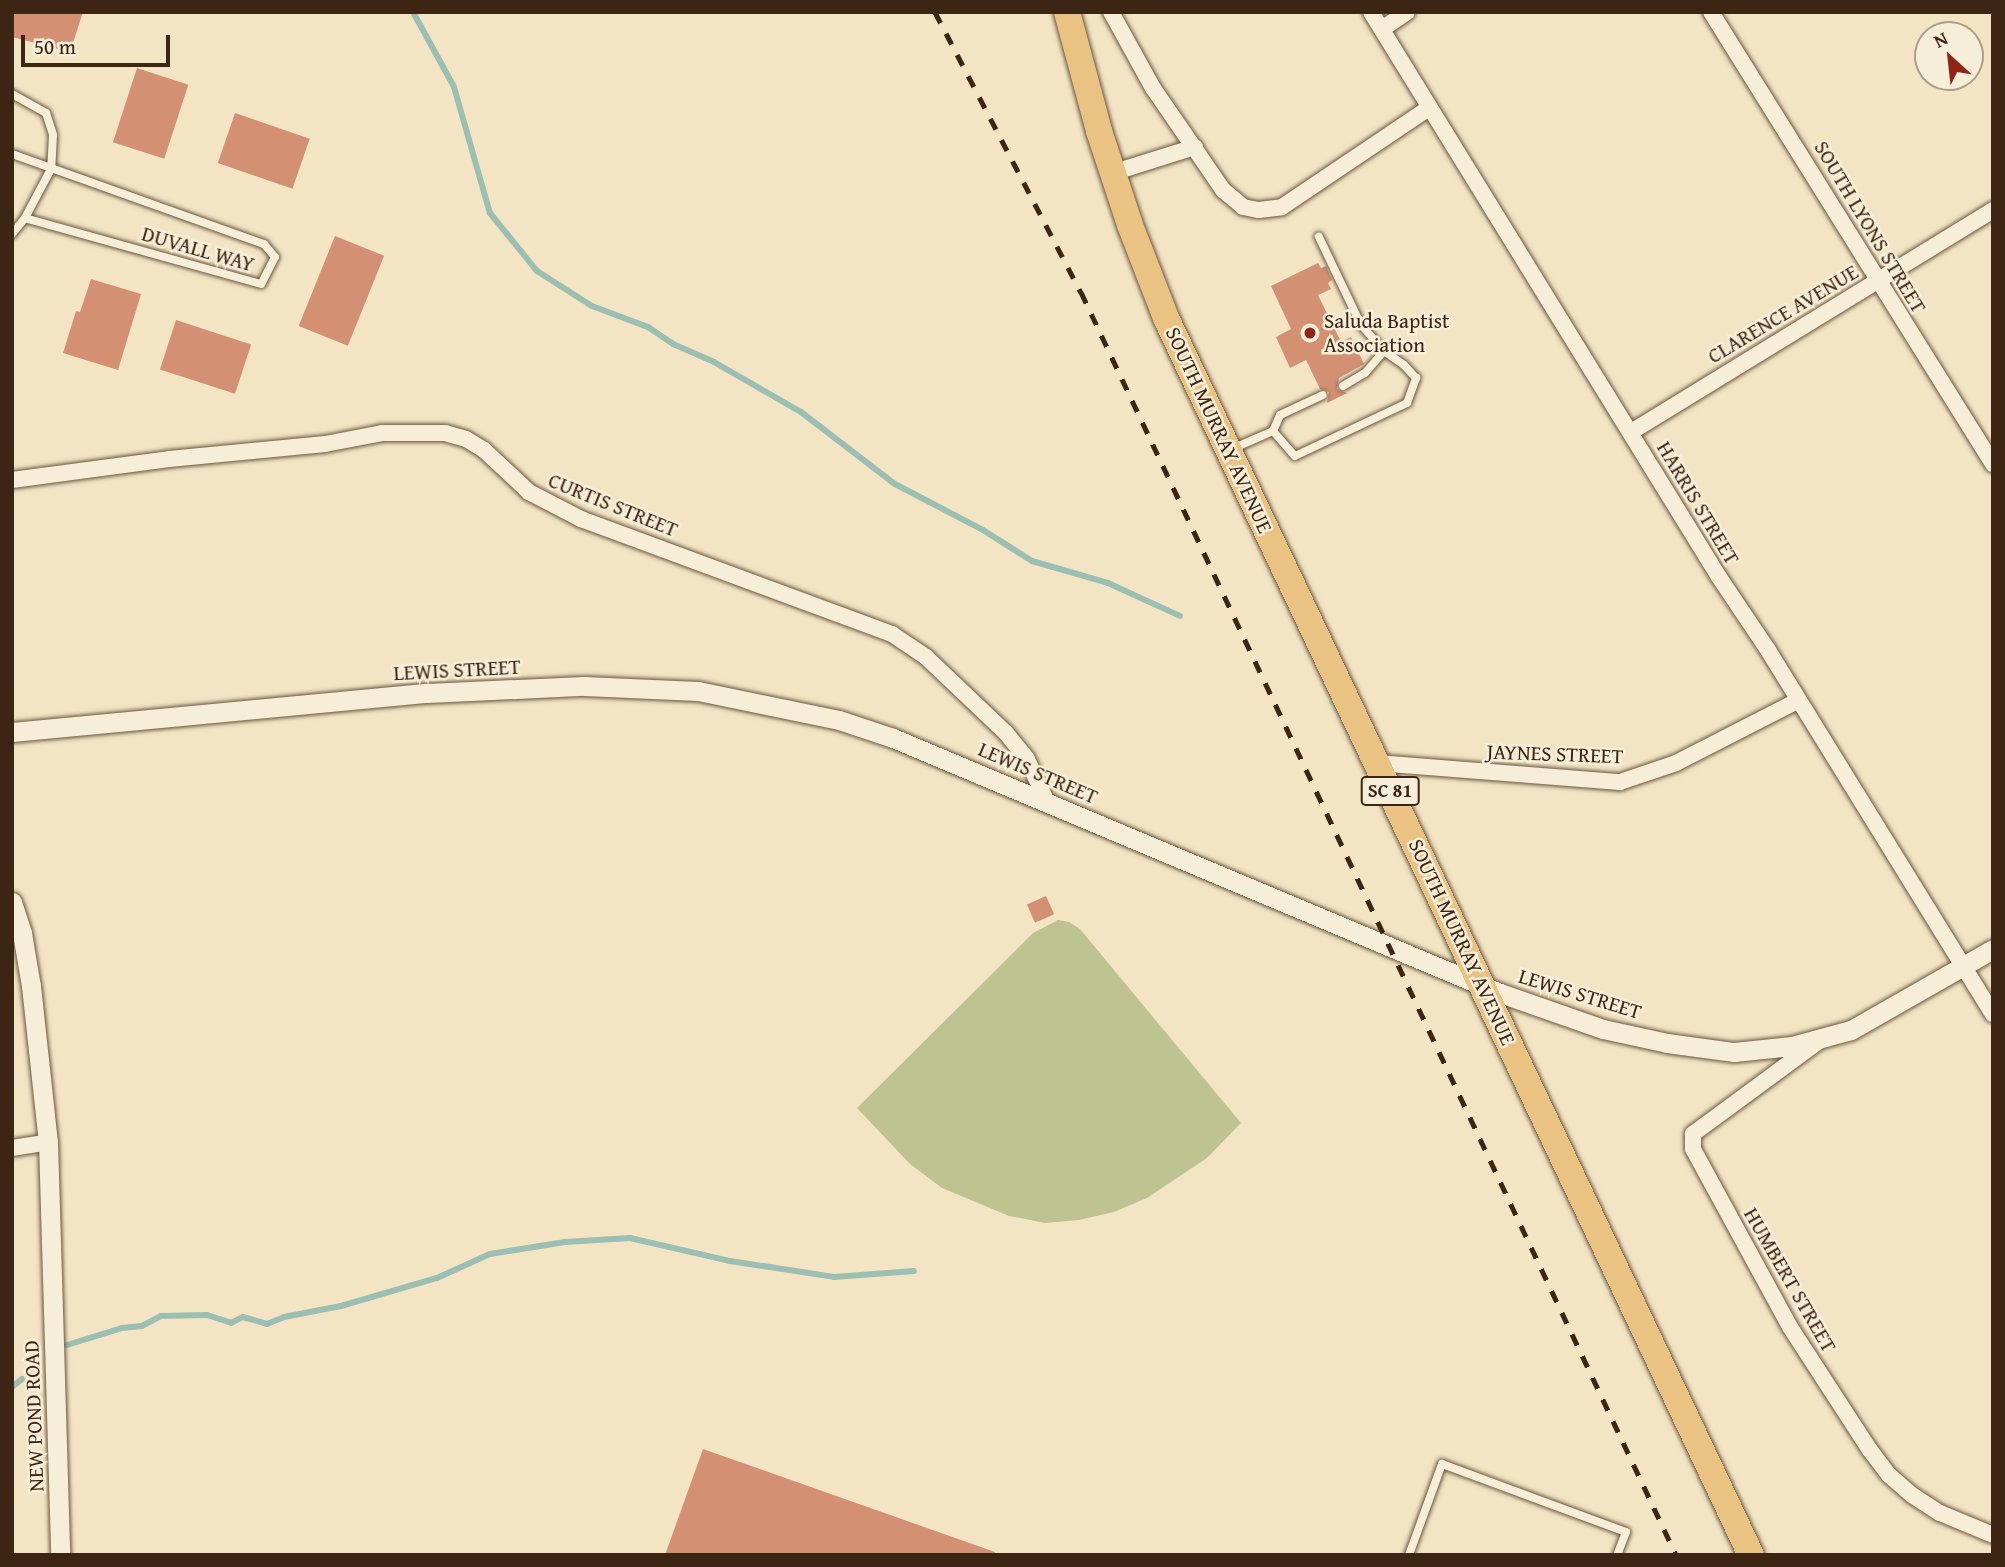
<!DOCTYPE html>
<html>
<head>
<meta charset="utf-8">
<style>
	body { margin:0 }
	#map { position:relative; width:2005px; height:1567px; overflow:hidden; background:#f3e5c4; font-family:"Gentium Book Plus",serif }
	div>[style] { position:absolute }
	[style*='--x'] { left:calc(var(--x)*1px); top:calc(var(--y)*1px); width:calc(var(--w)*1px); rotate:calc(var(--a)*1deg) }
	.green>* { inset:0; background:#bec392 }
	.stream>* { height:6px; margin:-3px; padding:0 3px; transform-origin:3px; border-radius:3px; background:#9bbfb2 }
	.building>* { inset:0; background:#d39073; transform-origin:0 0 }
	.roads { filter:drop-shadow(0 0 2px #6a553f) drop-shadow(0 0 2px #6a553f) }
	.service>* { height:8px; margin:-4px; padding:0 4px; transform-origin:4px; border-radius:4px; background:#f7eed9 }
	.minor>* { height:16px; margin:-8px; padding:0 8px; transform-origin:8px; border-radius:8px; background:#f7eed9 }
	.tertiary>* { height:19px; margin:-9.5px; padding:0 9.5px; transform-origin:9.5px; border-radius:9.5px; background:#f7eed9 }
	.primary>* { height:26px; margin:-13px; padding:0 13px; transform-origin:13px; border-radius:13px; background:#eac282 }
	.rail>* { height:5px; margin-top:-2.5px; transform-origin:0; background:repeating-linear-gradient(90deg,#3c2513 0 12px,transparent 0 24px) }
	.dots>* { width:19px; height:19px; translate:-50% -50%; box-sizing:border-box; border:4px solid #f7eed9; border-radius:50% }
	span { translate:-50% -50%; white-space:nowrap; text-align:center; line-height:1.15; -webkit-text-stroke:5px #f7eed9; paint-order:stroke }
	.shield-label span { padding:2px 5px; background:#f7eed9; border:2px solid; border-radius:5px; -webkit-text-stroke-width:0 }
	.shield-label { font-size:19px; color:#3c2513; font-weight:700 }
	.street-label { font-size:21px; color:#3c2513 }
	.poi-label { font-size:21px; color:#3c2513 }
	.left { translate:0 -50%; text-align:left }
	.frame { position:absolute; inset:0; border:14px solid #3c2513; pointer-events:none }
	.north { position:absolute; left:1914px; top:21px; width:70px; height:70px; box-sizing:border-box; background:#f7eed9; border:2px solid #ac9e8a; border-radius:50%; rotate:333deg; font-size:19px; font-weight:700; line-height:28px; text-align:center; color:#3c2513 }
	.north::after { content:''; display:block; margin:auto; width:24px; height:32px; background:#8f2418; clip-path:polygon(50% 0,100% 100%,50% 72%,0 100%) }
	.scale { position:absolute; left:21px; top:35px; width:149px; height:32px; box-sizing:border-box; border:4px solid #3c2513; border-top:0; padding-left:9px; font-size:21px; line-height:24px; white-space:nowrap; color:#3c2513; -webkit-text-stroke:5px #f7eed9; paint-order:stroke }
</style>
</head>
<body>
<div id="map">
	<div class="green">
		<i style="clip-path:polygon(1058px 920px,1069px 922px,1080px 929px,1241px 1123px,1207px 1158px,1147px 1198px,1114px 1212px,1079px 1220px,1045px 1223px,1009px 1216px,942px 1188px,910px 1164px,857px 1108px,1033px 933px)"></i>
	</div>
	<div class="stream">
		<i style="--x:413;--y:12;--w:85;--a:61.3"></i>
		<i style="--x:454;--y:87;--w:131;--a:74.1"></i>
		<i style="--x:490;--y:213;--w:75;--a:51"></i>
		<i style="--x:537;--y:271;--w:65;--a:32.5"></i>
		<i style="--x:592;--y:306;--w:60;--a:20.6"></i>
		<i style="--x:648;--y:327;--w:30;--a:34"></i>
		<i style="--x:673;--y:344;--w:45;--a:23.7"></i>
		<i style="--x:714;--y:362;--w:100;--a:29.9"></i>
		<i style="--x:801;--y:412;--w:118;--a:37.5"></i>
		<i style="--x:895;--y:484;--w:99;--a:27.6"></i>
		<i style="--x:983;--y:530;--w:58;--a:32.3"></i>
		<i style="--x:1032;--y:561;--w:79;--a:16.1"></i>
		<i style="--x:1108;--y:583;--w:79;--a:24.6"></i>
		<i style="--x:67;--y:1345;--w:58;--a:-17.2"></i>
		<i style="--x:122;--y:1328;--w:20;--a:-6"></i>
		<i style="--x:142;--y:1326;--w:21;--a:-28"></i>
		<i style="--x:161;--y:1316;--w:46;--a:-1.2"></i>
		<i style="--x:207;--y:1315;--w:25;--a:18"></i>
		<i style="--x:231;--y:1323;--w:13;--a:-27"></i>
		<i style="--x:243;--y:1317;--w:25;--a:16"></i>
		<i style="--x:267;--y:1324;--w:18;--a:-22"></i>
		<i style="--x:284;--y:1317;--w:58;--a:-10.9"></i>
		<i style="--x:341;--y:1306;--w:100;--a:-16.3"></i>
		<i style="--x:437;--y:1278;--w:58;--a:-24.4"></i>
		<i style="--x:490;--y:1254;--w:76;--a:-9.1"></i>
		<i style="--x:565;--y:1242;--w:65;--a:-3.5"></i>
		<i style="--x:630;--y:1238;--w:103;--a:13"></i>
		<i style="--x:730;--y:1261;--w:105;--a:8.7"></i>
		<i style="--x:834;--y:1277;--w:80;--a:-4.3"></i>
		<i style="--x:12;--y:1387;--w:13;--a:-39"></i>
	</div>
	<div class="building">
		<i style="clip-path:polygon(12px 12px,83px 12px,70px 52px,12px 37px)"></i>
		<i style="left:137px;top:68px;width:54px;height:78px;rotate:18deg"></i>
		<i style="left:235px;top:113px;width:79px;height:53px;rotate:19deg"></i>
		<i style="left:335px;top:236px;width:53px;height:97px;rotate:22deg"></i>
		<i style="clip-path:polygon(1318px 263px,1321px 268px,1326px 266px,1332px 280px,1328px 283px,1331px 289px,1318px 295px,1341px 342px,1351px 337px,1364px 364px,1339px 378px,1337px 389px,1347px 393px,1327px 403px,1329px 392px,1320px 389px,1306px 360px,1290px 368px,1276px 337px,1291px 329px,1271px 286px)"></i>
		<i style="clip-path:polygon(91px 279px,141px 294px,118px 370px,63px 353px,76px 311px,80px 312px)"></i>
		<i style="left:176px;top:320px;width:79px;height:52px;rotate:18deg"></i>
		<i style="left:1046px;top:896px;width:20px;height:21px;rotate:66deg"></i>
		<i style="clip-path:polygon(703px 1449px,995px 1552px,994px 1555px,665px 1555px)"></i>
	</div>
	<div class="roads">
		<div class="service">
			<i style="--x:12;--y:94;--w:39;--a:29"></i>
			<i style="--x:46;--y:113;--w:23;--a:72"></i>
			<i style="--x:53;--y:135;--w:34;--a:93"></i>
			<i style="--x:51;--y:169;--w:55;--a:118"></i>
			<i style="--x:25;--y:218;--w:21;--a:129"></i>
			<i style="--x:12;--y:154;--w:268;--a:19.7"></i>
			<i style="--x:264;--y:244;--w:17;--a:50"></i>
			<i style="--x:275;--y:257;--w:30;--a:117"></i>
			<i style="--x:261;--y:284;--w:245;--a:-164.4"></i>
			<i style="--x:1343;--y:386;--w:26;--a:-31"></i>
			<i style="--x:1365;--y:373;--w:29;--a:-49"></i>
			<i style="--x:1273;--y:431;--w:17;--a:-66"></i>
			<i style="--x:1280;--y:415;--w:47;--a:-24.9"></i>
			<i style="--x:1232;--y:449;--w:45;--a:-23.7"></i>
			<i style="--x:1273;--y:431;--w:33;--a:49"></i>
			<i style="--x:1295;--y:456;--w:124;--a:-25.3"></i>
			<i style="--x:1407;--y:403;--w:27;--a:-70"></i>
			<i style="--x:1416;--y:378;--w:18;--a:-133"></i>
			<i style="--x:1404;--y:365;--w:24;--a:-145"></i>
			<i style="--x:1384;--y:351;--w:35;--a:-131"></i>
			<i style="--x:1361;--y:325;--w:98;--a:-115.5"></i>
			<i style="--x:1409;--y:1555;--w:97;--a:-70.1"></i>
			<i style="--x:1442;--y:1464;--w:196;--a:20.3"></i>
			<i style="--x:1626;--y:1532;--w:25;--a:111"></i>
		</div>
		<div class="minor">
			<i style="--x:1111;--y:12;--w:87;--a:61.1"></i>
			<i style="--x:1153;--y:88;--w:124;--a:55.5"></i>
			<i style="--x:1223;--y:190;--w:26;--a:40"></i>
			<i style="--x:1243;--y:207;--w:16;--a:11"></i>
			<i style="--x:1259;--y:210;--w:23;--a:-7"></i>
			<i style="--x:1282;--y:207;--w:177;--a:-34"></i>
			<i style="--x:1371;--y:12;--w:664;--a:58.37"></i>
			<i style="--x:1719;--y:577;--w:88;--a:56.1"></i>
			<i style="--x:1768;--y:650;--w:428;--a:58.3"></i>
			<i style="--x:1711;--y:12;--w:533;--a:58.04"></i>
			<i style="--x:1382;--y:29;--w:30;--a:-34"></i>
			<i style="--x:1112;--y:173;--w:87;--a:-17.4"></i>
			<i style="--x:1631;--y:432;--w:425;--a:-31.5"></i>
			<i style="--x:12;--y:480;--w:158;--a:-7.6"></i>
			<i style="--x:169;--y:459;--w:157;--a:-5.5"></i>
			<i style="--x:325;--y:444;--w:58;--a:-10.9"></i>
			<i style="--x:382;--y:433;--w:63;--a:0"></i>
			<i style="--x:445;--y:433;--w:22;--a:16"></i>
			<i style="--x:466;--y:439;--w:21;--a:31"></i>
			<i style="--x:484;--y:450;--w:62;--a:43"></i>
			<i style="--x:529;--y:492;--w:59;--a:27.4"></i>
			<i style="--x:581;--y:519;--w:332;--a:20.3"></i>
			<i style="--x:892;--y:634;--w:41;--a:34.1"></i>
			<i style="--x:926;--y:657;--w:110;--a:43.5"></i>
			<i style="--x:1006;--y:733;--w:33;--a:51"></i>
			<i style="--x:1027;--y:759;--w:47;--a:65.1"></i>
			<i style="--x:1377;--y:763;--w:244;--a:4.5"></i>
			<i style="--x:1620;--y:782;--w:59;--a:-18.7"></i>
			<i style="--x:1676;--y:763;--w:136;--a:-27.1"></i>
			<i style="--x:1819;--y:1041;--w:157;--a:143.6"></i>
			<i style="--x:1693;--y:1134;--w:15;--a:90"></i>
			<i style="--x:1693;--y:1149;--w:203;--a:61.4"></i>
			<i style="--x:1790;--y:1327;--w:147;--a:57"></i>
			<i style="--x:1870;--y:1450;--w:31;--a:53"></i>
			<i style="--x:1889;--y:1475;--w:30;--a:41"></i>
			<i style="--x:1912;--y:1495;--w:33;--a:33"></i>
			<i style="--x:1940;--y:1513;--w:57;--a:22.5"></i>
			<i style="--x:12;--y:1148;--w:36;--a:-9"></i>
		</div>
		<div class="tertiary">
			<i style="--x:12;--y:732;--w:417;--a:-5.4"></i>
			<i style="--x:427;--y:693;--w:157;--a:-2.6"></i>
			<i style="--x:584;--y:686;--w:114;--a:2.5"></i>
			<i style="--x:698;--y:691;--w:144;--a:11.6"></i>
			<i style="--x:839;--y:720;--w:57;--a:18.4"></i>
			<i style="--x:893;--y:738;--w:658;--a:22.79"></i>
			<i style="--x:1500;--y:993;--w:109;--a:19.3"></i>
			<i style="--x:1603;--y:1029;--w:66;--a:12.3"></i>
			<i style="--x:1667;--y:1043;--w:68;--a:7.7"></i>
			<i style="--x:1734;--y:1052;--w:58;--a:-5.9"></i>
			<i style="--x:1792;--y:1046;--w:61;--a:-15.2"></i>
			<i style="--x:1851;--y:1030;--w:163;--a:-29.7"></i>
			<i style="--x:12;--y:902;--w:33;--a:72"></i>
			<i style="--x:22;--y:933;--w:54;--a:80.4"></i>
			<i style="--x:31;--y:986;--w:157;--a:83.8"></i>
			<i style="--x:48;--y:1142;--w:413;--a:88.3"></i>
		</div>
		<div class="primary">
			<i style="--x:1067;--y:12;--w:123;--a:74.9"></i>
			<i style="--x:1099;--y:131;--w:99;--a:71.7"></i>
			<i style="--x:1130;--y:225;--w:100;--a:68.8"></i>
			<i style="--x:1166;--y:318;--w:1368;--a:64.69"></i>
		</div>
	</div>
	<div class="rail">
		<i style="--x:935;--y:12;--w:316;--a:62.5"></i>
		<i style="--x:1081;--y:292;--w:1396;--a:64.77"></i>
	</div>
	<div class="dots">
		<i style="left:1310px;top:333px;background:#8f2418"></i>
	</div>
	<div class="shield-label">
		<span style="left:1390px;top:791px">SC 81</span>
	</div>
	<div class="street-label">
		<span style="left:1870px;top:227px;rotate:59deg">SOUTH LYONS STREET</span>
		<span style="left:198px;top:249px;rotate:16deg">DUVALL WAY</span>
		<span style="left:1783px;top:314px;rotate:-31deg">CLARENCE AVENUE</span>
		<span style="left:1219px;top:430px;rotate:65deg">SOUTH MURRAY AVENUE</span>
		<span style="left:1698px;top:503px;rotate:59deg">HARRIS STREET</span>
		<span style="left:613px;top:505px;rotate:22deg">CURTIS STREET</span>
		<span style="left:457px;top:670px;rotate:-3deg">LEWIS STREET</span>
		<span style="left:1555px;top:754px;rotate:2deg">JAYNES STREET</span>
		<span style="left:1038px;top:773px;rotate:23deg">LEWIS STREET</span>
		<span style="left:1462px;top:942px;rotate:65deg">SOUTH MURRAY AVENUE</span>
		<span style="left:1580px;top:994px;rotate:17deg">LEWIS STREET</span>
		<span style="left:1790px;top:1280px;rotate:60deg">HUMBERT STREET</span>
		<span style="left:34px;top:1416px;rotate:-92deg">NEW POND ROAD</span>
	</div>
	<div class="poi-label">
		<span class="left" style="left:1324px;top:333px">Saluda Baptist<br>Association</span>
	</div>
	<div class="frame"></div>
	<div class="north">N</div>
	<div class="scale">50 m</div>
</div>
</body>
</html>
